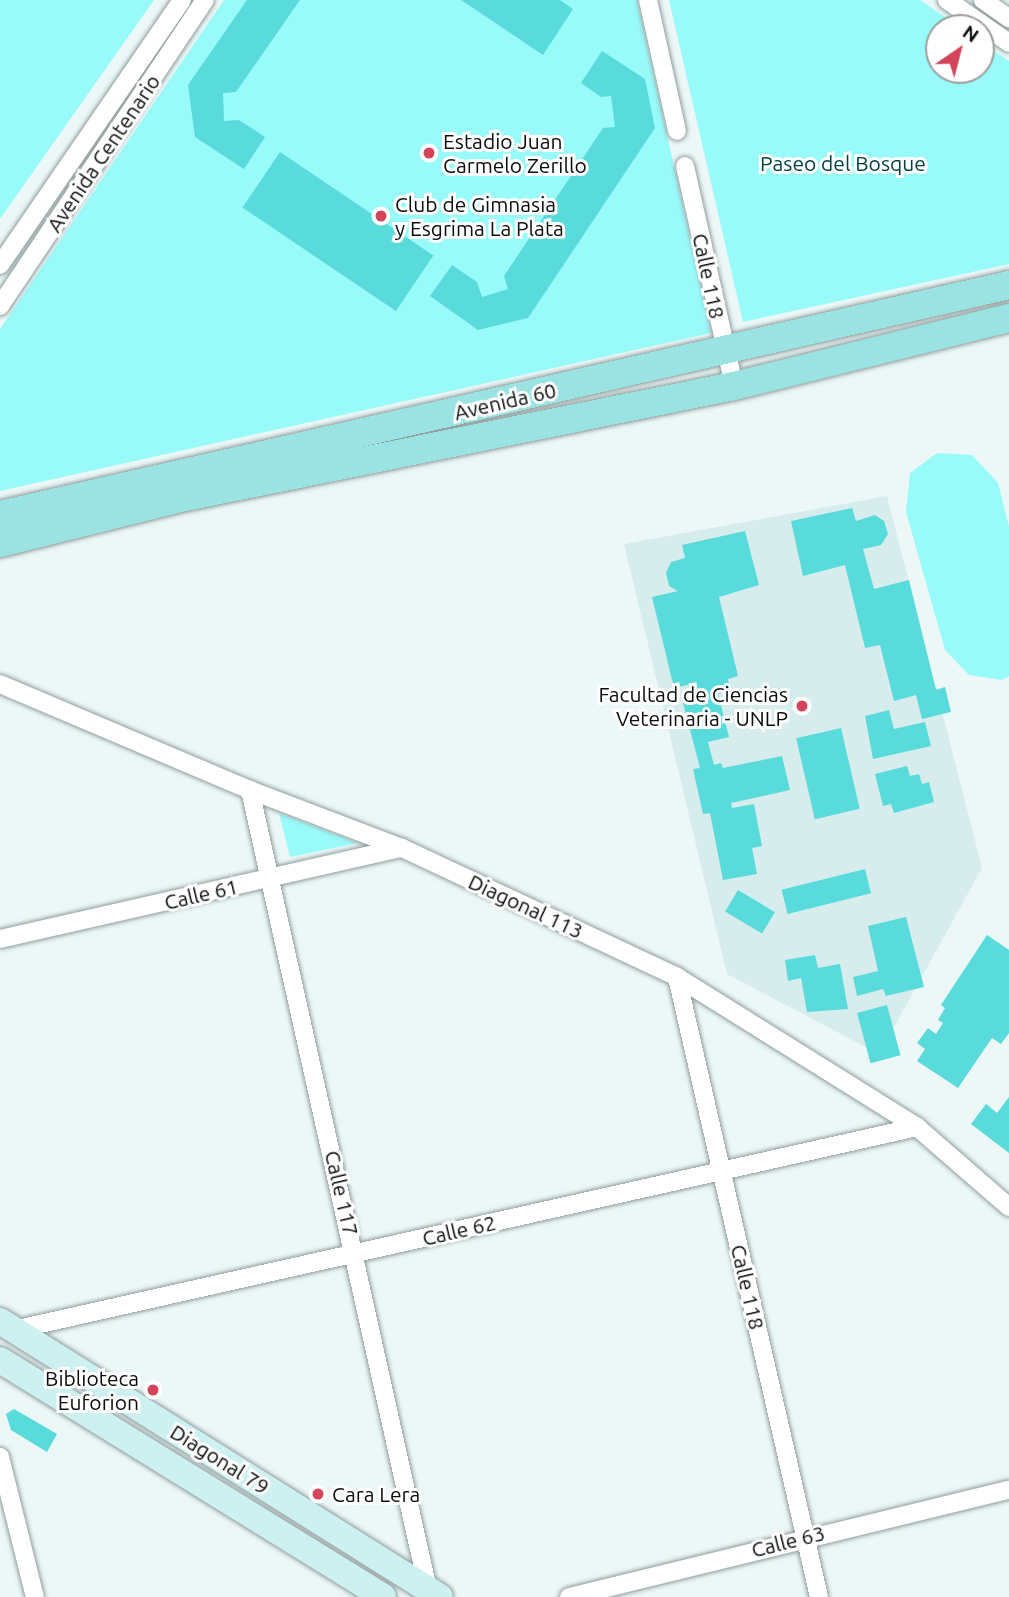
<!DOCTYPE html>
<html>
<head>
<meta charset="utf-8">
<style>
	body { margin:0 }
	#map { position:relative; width:1009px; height:1597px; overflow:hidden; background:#ebf8f7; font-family:Ubuntu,sans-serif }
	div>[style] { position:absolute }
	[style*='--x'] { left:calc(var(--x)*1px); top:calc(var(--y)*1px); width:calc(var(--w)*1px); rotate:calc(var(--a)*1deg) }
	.built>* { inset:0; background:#d7ecec }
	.green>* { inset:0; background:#99fafa }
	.building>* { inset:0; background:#59dadb; transform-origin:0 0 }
	.roads { filter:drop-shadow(0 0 2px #919d9d) drop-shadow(0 0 2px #919d9d) }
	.street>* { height:18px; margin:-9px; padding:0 9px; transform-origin:9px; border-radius:9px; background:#fff }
	.secondary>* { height:26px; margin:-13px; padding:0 13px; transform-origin:13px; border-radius:13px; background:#cdf1f1 }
	.primary>* { height:28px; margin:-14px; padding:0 14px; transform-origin:14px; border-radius:14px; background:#9be3e3 }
	.dots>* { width:19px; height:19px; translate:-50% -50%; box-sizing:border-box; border:4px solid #fff; border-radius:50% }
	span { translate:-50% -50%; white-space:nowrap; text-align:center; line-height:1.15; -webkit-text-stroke:6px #fff; paint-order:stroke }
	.poi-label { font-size:21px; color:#090d0d }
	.left { translate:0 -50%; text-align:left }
	.right { translate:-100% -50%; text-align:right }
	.street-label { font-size:21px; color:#090d0d }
	.park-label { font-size:21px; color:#024141 }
	.north { position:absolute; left:925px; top:14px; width:70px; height:70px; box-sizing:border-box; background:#fff; border:2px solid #9d9e9e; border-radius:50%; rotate:35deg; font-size:19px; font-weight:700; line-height:28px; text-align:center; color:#090d0d }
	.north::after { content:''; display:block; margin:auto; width:24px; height:32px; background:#d4445a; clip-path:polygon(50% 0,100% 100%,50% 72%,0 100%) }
</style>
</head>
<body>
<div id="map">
	<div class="built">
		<i style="clip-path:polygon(887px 496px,982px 868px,879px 1054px,727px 974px,624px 544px)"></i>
	</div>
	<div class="green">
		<i style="clip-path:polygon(0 0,154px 0,0 219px)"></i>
		<i style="clip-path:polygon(224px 0,637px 0,711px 333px,0 491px,0 329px)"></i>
		<i style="clip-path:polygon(669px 0,920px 0,961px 28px,939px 28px,939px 70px,981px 70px,981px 42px,1009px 61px,1009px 264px,743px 322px)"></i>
		<i style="clip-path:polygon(937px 453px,972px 455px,998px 483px,1009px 527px,1009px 676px,1002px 680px,969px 675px,945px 650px,906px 512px,910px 473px)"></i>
		<i style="clip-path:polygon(279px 813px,358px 843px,290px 857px)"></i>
	</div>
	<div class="building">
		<i style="clip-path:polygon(247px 0,300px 0,236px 92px,223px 93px,224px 121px,239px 120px,265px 137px,244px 169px,195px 137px,188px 85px)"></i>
		<i style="clip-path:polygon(461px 0,560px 0,573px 9px,543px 55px)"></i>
		<i style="clip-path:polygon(602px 51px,645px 79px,655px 128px,528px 318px,478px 330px,430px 296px,452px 265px,477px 282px,482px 297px,508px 289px,504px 276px,603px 128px,615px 127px,611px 96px,601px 97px,581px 83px)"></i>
		<i style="left:280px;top:152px;width:185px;height:67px;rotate:34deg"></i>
		<i style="clip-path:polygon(852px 508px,856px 521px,875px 515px,884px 521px,888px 534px,881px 545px,863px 549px,874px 589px,909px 580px,936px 690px,945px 687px,951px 712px,922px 719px,916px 695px,894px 701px,880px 645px,865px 648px,845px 565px,803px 576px,791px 521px)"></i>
		<i style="clip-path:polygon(745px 531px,759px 585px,719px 597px,738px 676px,728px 679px,730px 691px,718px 694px,729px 737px,708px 742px,714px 765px,721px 763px,723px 768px,782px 756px,790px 790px,731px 803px,732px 808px,754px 804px,762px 846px,752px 848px,757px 874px,723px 880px,710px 813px,703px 814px,693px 769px,700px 768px,683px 703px,700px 698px,696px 683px,674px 688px,652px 597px,678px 591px,669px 586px,666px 573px,671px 562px,685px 558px,682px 545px)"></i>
		<i style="clip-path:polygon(889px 710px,894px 729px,925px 722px,931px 746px,873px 759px,865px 716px)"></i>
		<i style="left:841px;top:728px;width:83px;height:46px;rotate:77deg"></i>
		<i style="clip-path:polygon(907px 766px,910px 776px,919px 774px,922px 784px,929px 782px,934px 802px,894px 813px,891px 804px,883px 806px,875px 774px)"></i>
		<i style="left:865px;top:869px;width:25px;height:86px;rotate:76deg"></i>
		<i style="left:738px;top:890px;width:43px;height:25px;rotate:31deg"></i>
		<i style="clip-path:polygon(906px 917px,924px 987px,886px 996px,883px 989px,857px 996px,853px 977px,878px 971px,868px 926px)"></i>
		<i style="clip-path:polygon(987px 935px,1009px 950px,1009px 1033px,1001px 1044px,992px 1038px,958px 1088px,917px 1061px,925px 1049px,917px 1043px,928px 1028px,936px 1034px,943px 1023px,938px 1020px,945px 1008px,941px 1005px)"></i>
		<i style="clip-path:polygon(815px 955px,818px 968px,840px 964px,848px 1009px,807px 1012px,801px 978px,788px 981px,785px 960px)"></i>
		<i style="left:887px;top:1005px;width:52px;height:31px;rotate:75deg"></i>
		<i style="clip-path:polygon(1009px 1097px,1009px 1153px,971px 1124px,986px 1104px,997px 1113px)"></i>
		<i style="clip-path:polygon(14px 1409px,57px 1434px,47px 1452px,11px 1430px,6px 1414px)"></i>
	</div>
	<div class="roads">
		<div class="street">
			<i style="--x:648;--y:0;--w:134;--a:77.5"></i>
			<i style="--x:947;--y:0;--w:75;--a:34.7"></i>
			<i style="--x:983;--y:0;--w:32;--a:35"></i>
			<i style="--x:685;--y:166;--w:225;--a:77.4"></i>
			<i style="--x:0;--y:265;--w:321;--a:-55.5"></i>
			<i style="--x:0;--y:306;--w:368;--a:-56.2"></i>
			<i style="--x:0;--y:684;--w:272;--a:23"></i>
			<i style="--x:250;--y:790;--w:163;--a:20.9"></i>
			<i style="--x:402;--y:848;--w:304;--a:25.1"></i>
			<i style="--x:677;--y:977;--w:283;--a:32"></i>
			<i style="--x:917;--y:1127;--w:122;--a:41"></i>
			<i style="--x:250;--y:790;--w:824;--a:77.45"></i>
			<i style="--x:0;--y:939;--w:412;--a:-12.8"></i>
			<i style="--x:677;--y:977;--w:636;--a:77.1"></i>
			<i style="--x:9;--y:1331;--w:931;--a:-12.66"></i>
			<i style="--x:0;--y:1457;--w:144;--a:76"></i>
			<i style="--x:569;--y:1597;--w:453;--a:-13.7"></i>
		</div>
		<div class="secondary">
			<i style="--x:0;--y:1321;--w:519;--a:32.1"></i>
			<i style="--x:0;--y:1360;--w:450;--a:31.7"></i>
		</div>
		<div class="primary">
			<i style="--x:0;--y:515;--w:1035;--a:-12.84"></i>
			<i style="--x:0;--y:543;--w:191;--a:-14"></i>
			<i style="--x:185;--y:497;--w:560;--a:-11.43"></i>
			<i style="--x:734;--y:386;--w:283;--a:-13.9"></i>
		</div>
	</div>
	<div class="dots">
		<i style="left:429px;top:153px;background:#d4445a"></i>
		<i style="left:381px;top:216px;background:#d4445a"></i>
		<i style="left:802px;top:706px;background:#d4445a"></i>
		<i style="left:153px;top:1390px;background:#d4445a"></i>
		<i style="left:318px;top:1494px;background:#d4445a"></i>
	</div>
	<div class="poi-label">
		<span class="left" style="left:443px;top:153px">Estadio Juan<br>Carmelo Zerillo</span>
		<span class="left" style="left:395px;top:216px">Club de Gimnasia<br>y Esgrima La Plata</span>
		<span class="right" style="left:788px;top:706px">Facultad de Ciencias<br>Veterinaria - UNLP</span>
		<span class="right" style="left:139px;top:1390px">Biblioteca<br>Euforion</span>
		<span class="left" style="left:332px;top:1494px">Cara Lera</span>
	</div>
	<div class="street-label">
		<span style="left:103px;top:153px;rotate:-56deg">Avenida Centenario</span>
		<span style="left:709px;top:276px;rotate:78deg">Calle 118</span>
		<span style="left:505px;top:401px;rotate:-13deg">Avenida 60</span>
		<span style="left:201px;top:894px;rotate:-13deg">Calle 61</span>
		<span style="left:526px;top:906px;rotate:25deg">Diagonal 113</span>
		<span style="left:342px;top:1193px;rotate:77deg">Calle 117</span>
		<span style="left:459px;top:1230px;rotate:-13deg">Calle 62</span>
		<span style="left:748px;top:1287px;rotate:77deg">Calle 118</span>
		<span style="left:220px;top:1459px;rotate:32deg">Diagonal 79</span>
		<span style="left:788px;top:1541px;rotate:-14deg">Calle 63</span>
	</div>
	<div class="park-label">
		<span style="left:843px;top:163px">Paseo del Bosque</span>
	</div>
	<div class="north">N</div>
</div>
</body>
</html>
